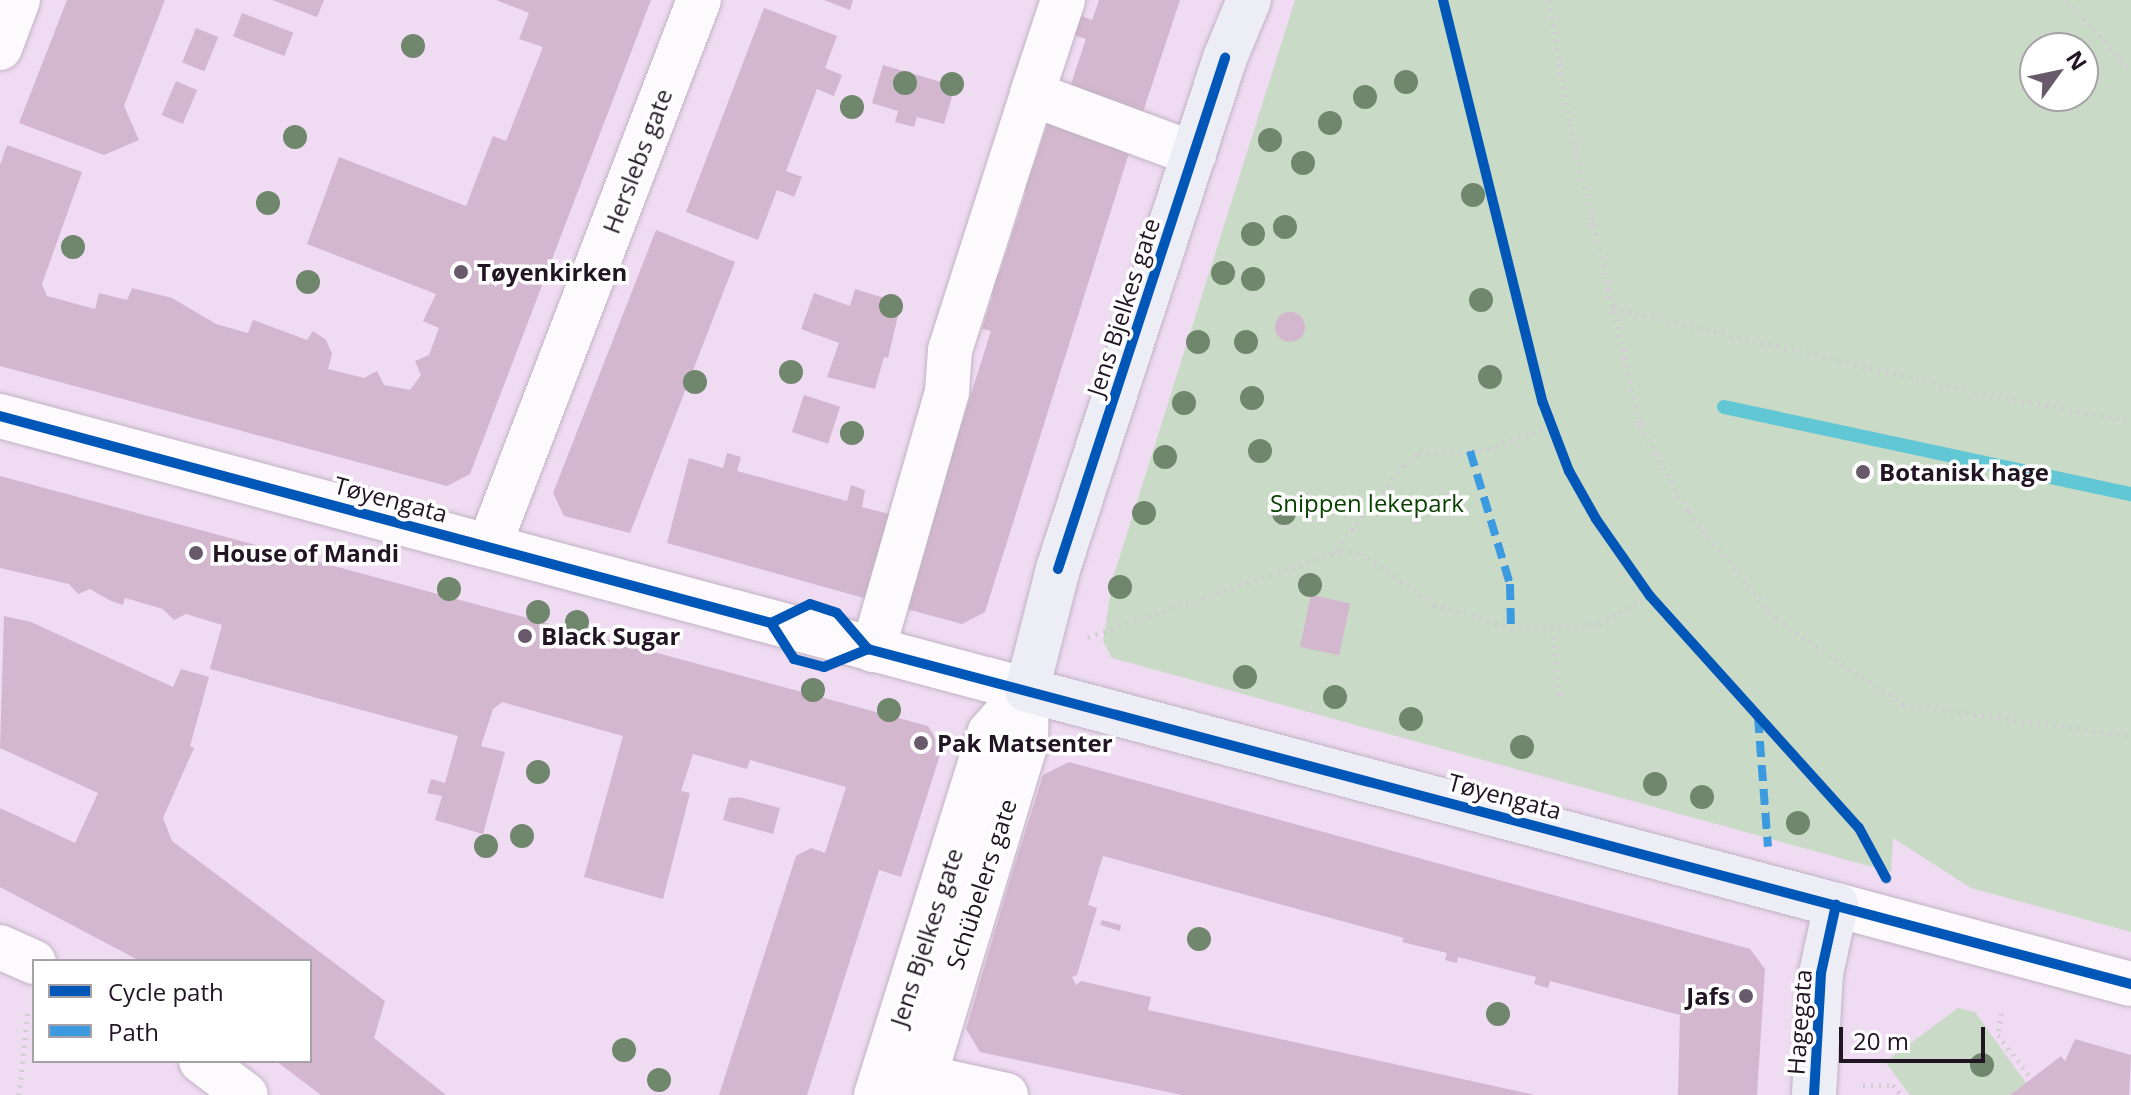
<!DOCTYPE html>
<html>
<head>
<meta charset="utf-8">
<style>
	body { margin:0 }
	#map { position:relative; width:2131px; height:1095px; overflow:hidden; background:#efdbf2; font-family:"Open Sans",sans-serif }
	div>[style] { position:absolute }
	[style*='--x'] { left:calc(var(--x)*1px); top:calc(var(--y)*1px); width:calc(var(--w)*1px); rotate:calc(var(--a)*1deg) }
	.green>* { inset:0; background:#c9dac6 }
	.stream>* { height:14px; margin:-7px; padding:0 7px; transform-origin:7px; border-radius:7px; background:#62c7d5 }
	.building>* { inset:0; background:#d3b7ce; transform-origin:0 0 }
	.round { border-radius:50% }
	.path>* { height:5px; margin-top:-2.5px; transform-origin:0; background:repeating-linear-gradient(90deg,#d1ccd3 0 2px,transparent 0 8px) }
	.roads { filter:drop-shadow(0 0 2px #c2b3c4) drop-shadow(0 0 2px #c2b3c4) }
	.minor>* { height:44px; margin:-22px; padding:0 22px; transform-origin:22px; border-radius:22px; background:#fdfafd }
	.major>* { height:44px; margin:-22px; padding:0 22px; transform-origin:22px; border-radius:22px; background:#ecedf5 }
	.quiet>* { height:8px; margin-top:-4px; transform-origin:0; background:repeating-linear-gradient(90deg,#3c9ae0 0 16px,transparent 0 24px) }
	.cycleway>* { height:10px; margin:-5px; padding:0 5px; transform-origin:5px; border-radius:5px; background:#0057b8 }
	.trees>* { width:24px; height:24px; margin:-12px; border-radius:50%; background:#70866d }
	.dots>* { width:22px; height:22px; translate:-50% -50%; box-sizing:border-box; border:4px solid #fff; border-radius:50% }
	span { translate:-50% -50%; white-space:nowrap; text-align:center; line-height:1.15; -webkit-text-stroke:7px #fff; paint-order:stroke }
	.street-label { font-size:24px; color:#211423 }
	.poi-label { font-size:24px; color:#211423; font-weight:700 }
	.left { translate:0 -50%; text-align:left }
	.right { translate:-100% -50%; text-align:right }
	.park-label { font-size:24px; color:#094101 }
	.legend { position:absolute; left:32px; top:959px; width:280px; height:104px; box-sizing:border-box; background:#fff; border:2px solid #a6a1a7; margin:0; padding:10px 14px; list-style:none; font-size:24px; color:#211423 }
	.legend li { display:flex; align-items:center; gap:16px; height:40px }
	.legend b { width:40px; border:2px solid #a6a1a7 }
	.north { position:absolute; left:2019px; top:32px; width:80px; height:80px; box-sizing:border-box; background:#fff; border:2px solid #a6a1a7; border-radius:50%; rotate:57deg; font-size:22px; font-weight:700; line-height:32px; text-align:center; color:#211423 }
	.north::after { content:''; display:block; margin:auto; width:28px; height:36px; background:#695a6b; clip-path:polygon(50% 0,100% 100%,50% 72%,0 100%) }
	.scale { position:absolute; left:1839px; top:1027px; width:146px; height:36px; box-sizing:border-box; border:4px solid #211423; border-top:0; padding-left:10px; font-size:24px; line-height:28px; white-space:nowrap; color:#211423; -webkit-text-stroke:6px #fff; paint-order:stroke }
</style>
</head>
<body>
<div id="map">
	<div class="green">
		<i style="clip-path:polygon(evenodd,1295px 0,2131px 0,2131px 932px,1971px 888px,1893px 838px,1891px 872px,1112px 658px,1103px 641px,1113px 578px,1295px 0,2035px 48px,2083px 48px,2083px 96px,2035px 96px,2035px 48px)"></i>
		<i style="clip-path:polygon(1958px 1008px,1975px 1012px,2026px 1083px,2010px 1095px,1910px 1095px,1885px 1062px)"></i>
	</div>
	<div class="stream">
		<i style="--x:1724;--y:407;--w:416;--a:12.1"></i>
	</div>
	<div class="building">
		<i style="clip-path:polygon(67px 0,165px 0,124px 106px,139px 140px,104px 155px,19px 123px)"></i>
		<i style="clip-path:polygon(272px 0,324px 0,317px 17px)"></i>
		<i style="clip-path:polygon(496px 0,651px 0,470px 474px,447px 486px,0 366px,0 165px,7px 145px,82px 172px,42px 284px,47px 296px,95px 309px,99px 293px,127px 300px,132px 288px,172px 298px,216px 324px,248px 333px,253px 320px,307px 340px,313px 331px,326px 340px,332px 354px,328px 369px,364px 378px,377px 371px,384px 385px,410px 390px,421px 375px,415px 361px,429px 355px,439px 328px,423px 321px,436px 294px,307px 244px,339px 157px,466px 206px,493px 136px,506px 141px,543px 47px,519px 39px,529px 13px)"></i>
		<i style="clip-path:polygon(824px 0,853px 0,850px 10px)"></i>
		<i style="clip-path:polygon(1099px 0,1180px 0,1143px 112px,1070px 87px,1086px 39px,1068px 33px,1074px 13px,1092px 20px)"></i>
		<i style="clip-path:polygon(764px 8px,837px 36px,825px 68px,842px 75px,834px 96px,817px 89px,786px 171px,802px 177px,794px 197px,777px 190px,758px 240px,686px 212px)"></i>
		<i style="left:242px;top:13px;width:55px;height:25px;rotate:21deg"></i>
		<i style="left:196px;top:28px;width:24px;height:37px;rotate:22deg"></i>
		<i style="clip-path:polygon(883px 65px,955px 86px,944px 124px,917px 117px,914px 127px,895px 122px,898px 111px,872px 103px)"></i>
		<i style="left:176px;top:81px;width:23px;height:37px;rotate:23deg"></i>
		<i style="clip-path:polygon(1049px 119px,1130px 150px,985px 612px,962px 624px,903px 608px,991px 331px,982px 329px,993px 295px,976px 290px,983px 269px,999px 274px,1026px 192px,1009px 187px,1016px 165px,1032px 170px)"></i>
		<i style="clip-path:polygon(656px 230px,735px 262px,630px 533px,564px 516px,553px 493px)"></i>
		<i style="clip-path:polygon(855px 289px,901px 303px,888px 358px,884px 357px,875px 389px,827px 377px,839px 343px,801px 329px,814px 293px,850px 306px)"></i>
		<i class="round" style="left:1275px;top:312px;width:30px;height:30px"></i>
		<i style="left:804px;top:395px;width:38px;height:39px;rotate:18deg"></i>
		<i style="clip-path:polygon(727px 453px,741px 457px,737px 471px,847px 501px,851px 485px,865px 490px,862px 507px,893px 515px,871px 600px,667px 543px,689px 458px,723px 468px)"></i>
		<i style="clip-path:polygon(0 476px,928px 726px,942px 749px,901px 877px,879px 870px,807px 1095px,719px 1095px,796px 856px,811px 848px,825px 853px,846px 787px,750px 760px,747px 769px,693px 754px,681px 791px,690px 793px,663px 899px,584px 877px,623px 736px,502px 702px,493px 709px,481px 746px,505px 752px,483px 834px,435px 820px,442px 796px,427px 793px,431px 779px,445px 783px,458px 736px,210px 669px,222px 625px,186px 614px,174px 620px,163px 609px,125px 598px,123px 605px,111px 601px,90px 589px,78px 594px,69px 584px,0 568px)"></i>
		<i style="left:1311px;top:595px;width:40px;height:53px;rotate:12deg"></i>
		<i style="clip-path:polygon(4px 616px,31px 622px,173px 687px,181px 669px,209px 677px,190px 746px,194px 748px,163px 818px,172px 841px,385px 1001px,374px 1038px,446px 1095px,321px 1095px,276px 1061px,310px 1061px,310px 961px,140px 961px,0 887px,0 808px,75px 843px,98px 793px,0 748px)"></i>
		<i style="clip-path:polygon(1069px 762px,1750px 949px,1765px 969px,1757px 1095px,1678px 1095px,1680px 1015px,1550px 981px,1548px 988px,1534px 984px,1536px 977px,1458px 957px,1457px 963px,1445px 960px,1447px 953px,1402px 942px,1404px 938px,1103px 856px,1088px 905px,1097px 908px,1077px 975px,1072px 977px,1076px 985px,1081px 981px,1151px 997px,1148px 1010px,1535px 1095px,1182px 1095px,980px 1052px,966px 1029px,1010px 880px,1043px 775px)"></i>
		<i style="clip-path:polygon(739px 797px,780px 808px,773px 834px,723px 820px,729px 798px)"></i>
		<i style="clip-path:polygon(1102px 920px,1121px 925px,1120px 931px,1100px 925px)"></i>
		<i style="clip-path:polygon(2075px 1039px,2131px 1055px,2129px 1095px,2010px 1095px,2061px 1056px,2065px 1061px)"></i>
	</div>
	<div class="path">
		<i style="--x:1549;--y:0;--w:126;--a:80.4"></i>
		<i style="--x:1570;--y:124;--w:309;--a:76.9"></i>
		<i style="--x:1640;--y:425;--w:99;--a:61.1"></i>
		<i style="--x:1688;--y:512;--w:139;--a:50.6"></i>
		<i style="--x:1776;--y:619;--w:153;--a:33.8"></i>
		<i style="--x:1903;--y:704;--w:230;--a:8"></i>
		<i style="--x:2067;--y:0;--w:95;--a:47.6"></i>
		<i style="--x:1613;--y:308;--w:372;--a:13.1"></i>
		<i style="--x:1975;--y:392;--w:159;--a:10.5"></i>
		<i style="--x:1332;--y:555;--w:115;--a:-51.7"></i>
		<i style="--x:1403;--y:465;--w:20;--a:-37"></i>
		<i style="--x:1419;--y:453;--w:61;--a:-1.9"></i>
		<i style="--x:1480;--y:451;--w:75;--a:-18.7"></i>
		<i style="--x:1552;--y:630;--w:69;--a:84.2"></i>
		<i style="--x:1088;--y:637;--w:267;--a:-18.8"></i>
		<i style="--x:1341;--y:551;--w:20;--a:6"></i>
		<i style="--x:1361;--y:553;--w:89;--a:34.9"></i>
		<i style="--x:1434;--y:604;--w:81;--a:17.3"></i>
		<i style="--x:1511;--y:628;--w:88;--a:-2.6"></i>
		<i style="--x:1599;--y:624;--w:58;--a:-28.8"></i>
		<i style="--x:2001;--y:1013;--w:22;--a:98"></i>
		<i style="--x:1998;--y:1035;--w:56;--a:52.3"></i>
		<i style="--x:1863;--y:1085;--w:30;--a:0"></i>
		<i style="--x:1893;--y:1085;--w:13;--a:51"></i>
		<i style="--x:19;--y:1095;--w:86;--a:-84"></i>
	</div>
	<div class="roads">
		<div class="minor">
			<i style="--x:1063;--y:0;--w:99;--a:108.3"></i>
			<i style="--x:1032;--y:94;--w:173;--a:20.3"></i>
			<i style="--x:0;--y:48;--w:51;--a:-69.4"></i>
			<i style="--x:0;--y:416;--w:1063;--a:14.94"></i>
			<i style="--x:489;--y:546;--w:585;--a:-68.96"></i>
			<i style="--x:873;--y:650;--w:268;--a:-74"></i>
			<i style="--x:947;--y:392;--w:42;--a:-85.9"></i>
			<i style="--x:950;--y:350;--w:269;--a:-72.2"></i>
			<i style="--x:1836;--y:905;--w:305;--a:15"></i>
			<i style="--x:0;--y:947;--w:37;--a:24"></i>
			<i style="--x:201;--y:1061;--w:56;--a:37.1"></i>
			<i style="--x:925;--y:1077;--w:83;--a:12.5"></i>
			<i style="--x:876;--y:1095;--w:380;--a:-72.6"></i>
			<i style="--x:990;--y:732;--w:56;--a:-48.6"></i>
			<i style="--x:919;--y:1095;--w:369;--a:-73.1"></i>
			<i style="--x:1026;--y:742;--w:52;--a:-88.9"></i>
		</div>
		<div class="major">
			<i style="--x:1249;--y:0;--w:63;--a:112.5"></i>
			<i style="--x:1225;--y:58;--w:538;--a:108.1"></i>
			<i style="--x:1058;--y:569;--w:125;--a:104.4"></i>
			<i style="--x:1027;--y:690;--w:837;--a:14.88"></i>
			<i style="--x:1836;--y:905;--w:70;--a:102.4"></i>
			<i style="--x:1821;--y:973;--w:122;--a:93.3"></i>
		</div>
	</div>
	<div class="quiet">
		<i style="--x:1470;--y:451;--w:139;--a:73.3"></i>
		<i style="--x:1510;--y:584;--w:44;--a:88.7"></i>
		<i style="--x:1758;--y:717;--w:130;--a:85.6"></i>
	</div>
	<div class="cycleway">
		<i style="--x:1443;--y:0;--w:415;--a:76.1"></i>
		<i style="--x:1543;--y:403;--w:73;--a:69.1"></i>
		<i style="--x:1569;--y:471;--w:55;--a:60.6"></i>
		<i style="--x:1596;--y:519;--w:94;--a:55"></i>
		<i style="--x:1650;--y:596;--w:312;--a:48"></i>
		<i style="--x:1859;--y:828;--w:57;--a:61.6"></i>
		<i style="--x:0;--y:416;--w:798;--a:15.03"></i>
		<i style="--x:1058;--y:569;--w:538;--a:-71.9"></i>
		<i style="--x:771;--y:623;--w:43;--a:57.4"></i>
		<i style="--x:794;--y:659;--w:31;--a:15"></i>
		<i style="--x:824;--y:667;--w:48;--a:-22.2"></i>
		<i style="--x:771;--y:623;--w:43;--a:-26"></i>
		<i style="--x:810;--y:604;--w:28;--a:18"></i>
		<i style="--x:837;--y:613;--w:48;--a:49.3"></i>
		<i style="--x:868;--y:649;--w:1307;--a:14.86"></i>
		<i style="--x:1814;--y:1095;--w:122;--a:-86.7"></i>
		<i style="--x:1821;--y:973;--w:70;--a:-77.6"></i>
	</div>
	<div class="trees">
		<i style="left:413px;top:46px"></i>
		<i style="left:1406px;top:82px"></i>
		<i style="left:905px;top:83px"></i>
		<i style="left:952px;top:84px"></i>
		<i style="left:1365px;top:97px"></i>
		<i style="left:852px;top:107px"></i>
		<i style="left:1330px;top:123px"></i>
		<i style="left:295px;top:137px"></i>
		<i style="left:1270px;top:140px"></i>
		<i style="left:1303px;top:163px"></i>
		<i style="left:1473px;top:195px"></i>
		<i style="left:268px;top:203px"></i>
		<i style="left:1285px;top:227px"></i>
		<i style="left:1253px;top:234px"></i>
		<i style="left:73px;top:247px"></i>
		<i style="left:1223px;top:273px"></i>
		<i style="left:1253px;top:279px"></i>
		<i style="left:308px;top:282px"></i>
		<i style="left:1481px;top:300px"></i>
		<i style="left:891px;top:306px"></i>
		<i style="left:1198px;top:342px"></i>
		<i style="left:1246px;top:342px"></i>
		<i style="left:791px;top:372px"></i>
		<i style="left:1490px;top:377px"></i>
		<i style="left:695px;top:382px"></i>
		<i style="left:1252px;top:398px"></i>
		<i style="left:1184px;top:403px"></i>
		<i style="left:852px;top:433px"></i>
		<i style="left:1260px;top:451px"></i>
		<i style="left:1165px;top:457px"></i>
		<i style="left:1144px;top:513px"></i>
		<i style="left:1284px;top:513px"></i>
		<i style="left:1310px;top:585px"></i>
		<i style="left:1120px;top:587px"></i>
		<i style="left:449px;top:589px"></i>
		<i style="left:538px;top:612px"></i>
		<i style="left:577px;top:622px"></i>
		<i style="left:1245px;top:677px"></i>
		<i style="left:813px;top:690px"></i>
		<i style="left:1335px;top:697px"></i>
		<i style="left:889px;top:710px"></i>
		<i style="left:1411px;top:719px"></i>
		<i style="left:1522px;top:747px"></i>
		<i style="left:538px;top:772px"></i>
		<i style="left:1655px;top:784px"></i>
		<i style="left:1702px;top:797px"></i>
		<i style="left:1798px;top:823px"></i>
		<i style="left:522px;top:836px"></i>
		<i style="left:486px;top:846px"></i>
		<i style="left:1199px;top:939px"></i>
		<i style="left:1498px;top:1014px"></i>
		<i style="left:624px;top:1050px"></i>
		<i style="left:1982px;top:1065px"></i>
		<i style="left:659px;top:1080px"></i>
	</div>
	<div class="dots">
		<i style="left:461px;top:272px;background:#695a6b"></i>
		<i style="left:1863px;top:472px;background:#695a6b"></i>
		<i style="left:196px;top:553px;background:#695a6b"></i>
		<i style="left:525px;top:636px;background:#695a6b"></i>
		<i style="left:921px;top:743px;background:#695a6b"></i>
		<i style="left:1746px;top:996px;background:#695a6b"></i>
	</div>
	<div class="street-label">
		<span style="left:637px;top:161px;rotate:-69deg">Herslebs gate</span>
		<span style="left:1123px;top:307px;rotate:-72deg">Jens Bjelkes gate</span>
		<span style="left:391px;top:499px;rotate:15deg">Tøyengata</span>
		<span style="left:1505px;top:796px;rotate:15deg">Tøyengata</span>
		<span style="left:981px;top:884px;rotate:-72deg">Schübelers gate</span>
		<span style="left:926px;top:937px;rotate:-72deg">Jens Bjelkes gate</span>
		<span style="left:1799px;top:1022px;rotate:-86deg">Hagegata</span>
	</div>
	<div class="poi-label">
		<span class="left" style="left:477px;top:272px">Tøyenkirken</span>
		<span class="left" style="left:1879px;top:472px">Botanisk hage</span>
		<span class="left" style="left:212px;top:553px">House of Mandi</span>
		<span class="left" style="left:541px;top:636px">Black Sugar</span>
		<span class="left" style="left:937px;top:743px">Pak Matsenter</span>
		<span class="right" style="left:1730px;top:996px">Jafs</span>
	</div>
	<div class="park-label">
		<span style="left:1367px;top:503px">Snippen lekepark</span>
	</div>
	<ul class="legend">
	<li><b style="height:10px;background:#0057b8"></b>Cycle path</li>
	<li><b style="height:10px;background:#3c9ae0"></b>Path</li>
	</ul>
	<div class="north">N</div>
	<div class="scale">20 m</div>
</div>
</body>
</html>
